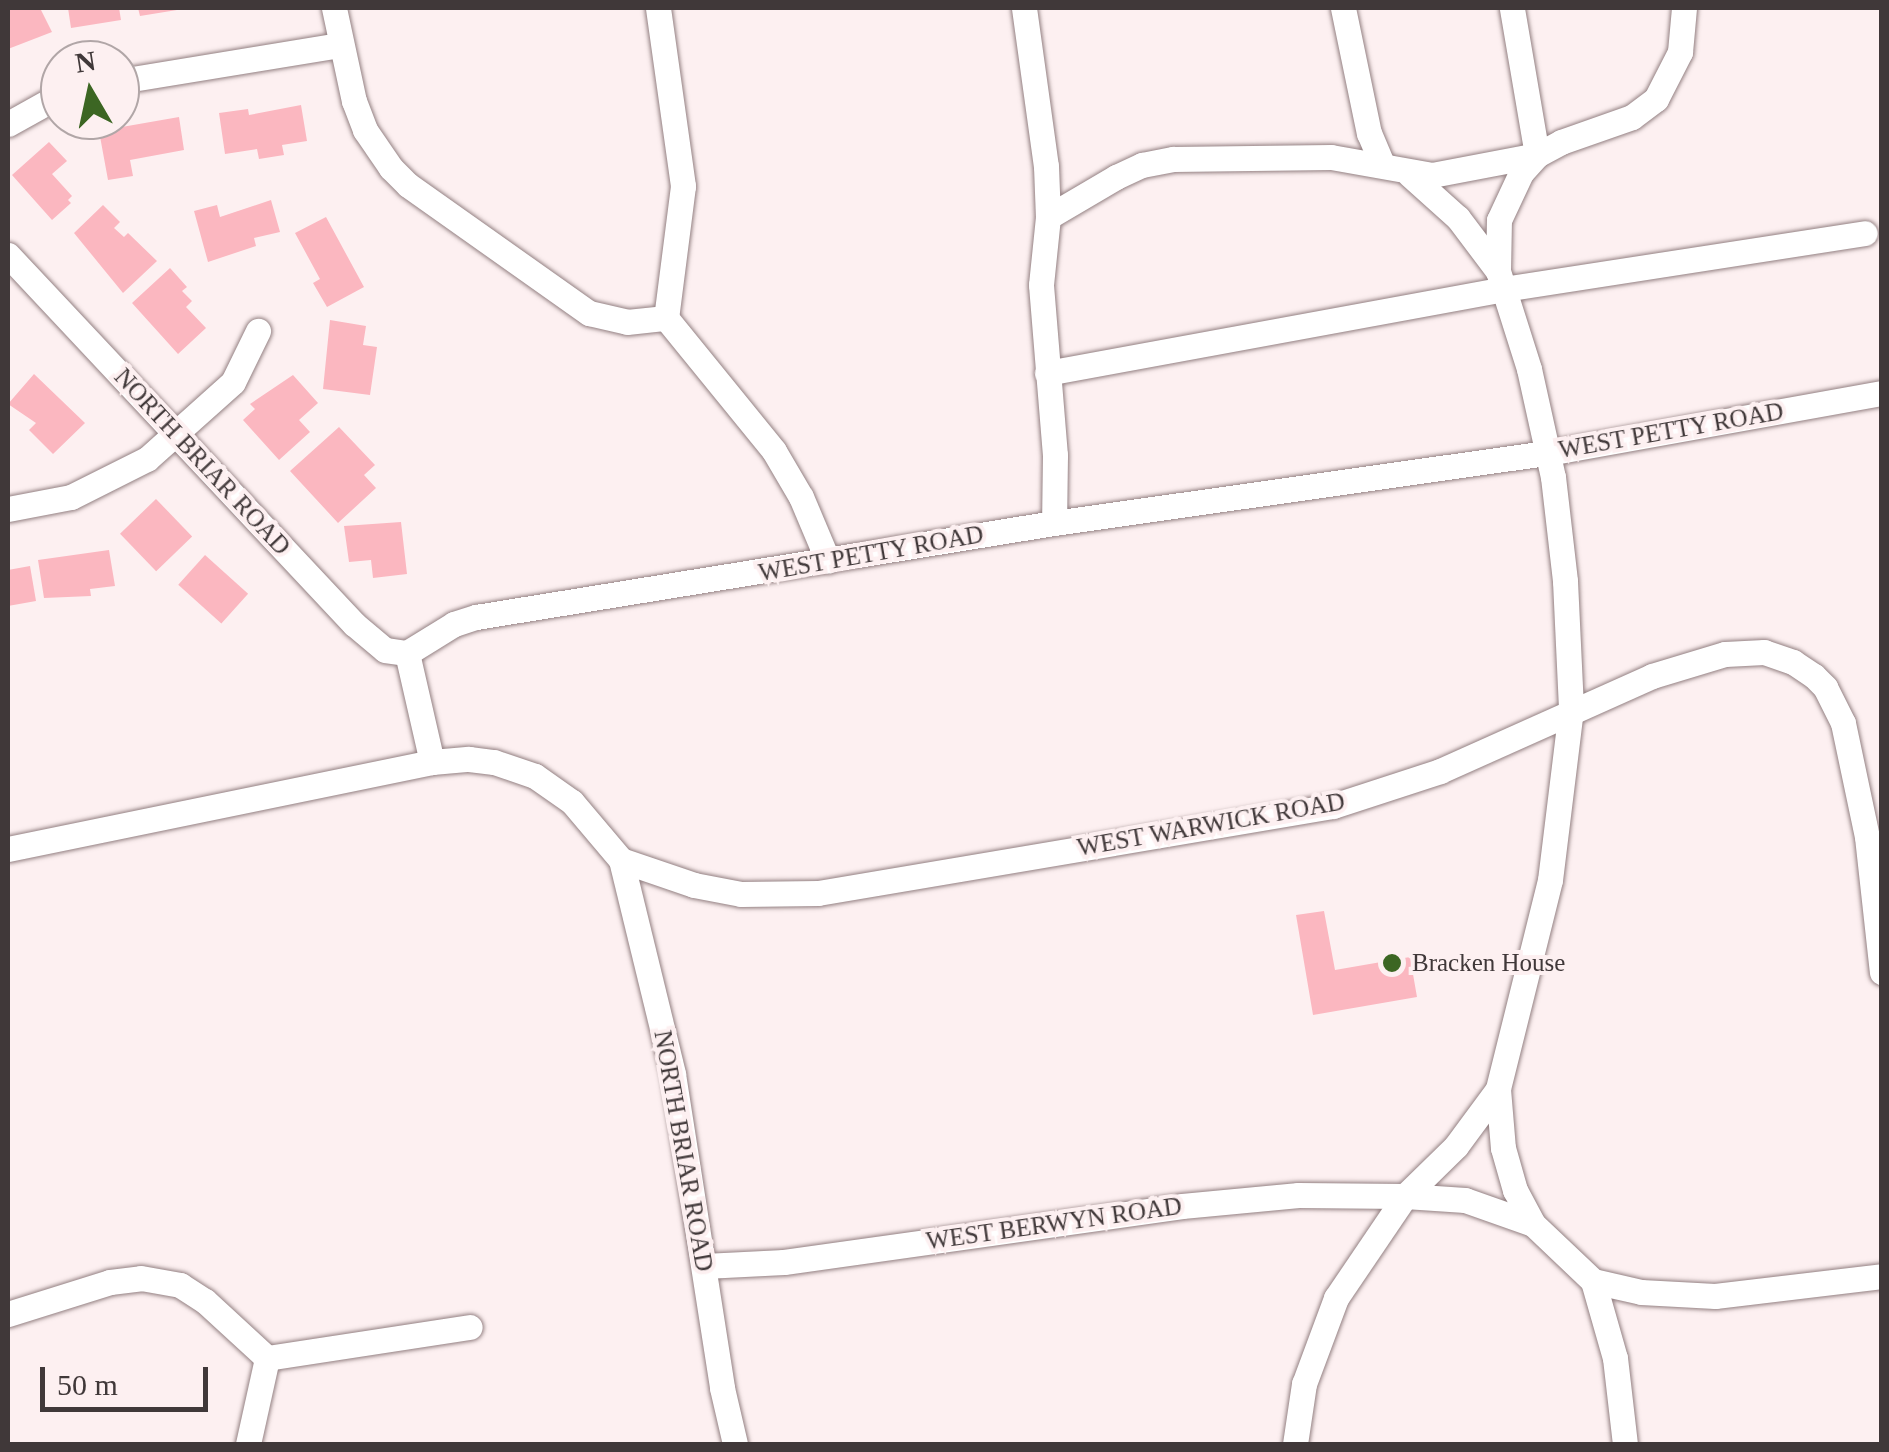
<!DOCTYPE html>
<html>
<head>
<meta charset="utf-8">
<style>
	body { margin:0 }
	#map { position:relative; width:1889px; height:1452px; overflow:hidden; background:#fdf0f1; font-family:Georgia,serif }
	div>[style] { position:absolute }
	[style*='--x'] { left:calc(var(--x)*1px); top:calc(var(--y)*1px); width:calc(var(--w)*1px); rotate:calc(var(--a)*1deg) }
	.building>* { inset:0; background:#fbb7c0; transform-origin:0 0 }
	.roads { filter:drop-shadow(0 0 2px #938082) drop-shadow(0 0 2px #938082) }
	.minor>* { height:25px; margin:-12.5px; padding:0 12.5px; transform-origin:12.5px; border-radius:12.5px; background:#fff }
	.dots>* { width:28px; height:28px; translate:-50% -50%; box-sizing:border-box; border:5px solid #fdf0f1; border-radius:50% }
	span { translate:-50% -50%; white-space:nowrap; text-align:center; line-height:1.15; -webkit-text-stroke:8px #fdf0f1; paint-order:stroke }
	.street-label { font-size:25px; color:#403839 }
	.poi-label { font-size:25px; color:#403839 }
	.left { translate:0 -50%; text-align:left }
	.frame { position:absolute; inset:0; border:10px solid #403839; pointer-events:none }
	.north { position:absolute; left:40px; top:40px; width:100px; height:100px; box-sizing:border-box; background:#fdf0f1; border:2px solid #b1a6a7; border-radius:50%; rotate:351deg; font-size:28px; font-weight:700; line-height:40px; text-align:center; color:#403839 }
	.north::after { content:''; display:block; margin:auto; width:35px; height:45px; background:#3c6623; clip-path:polygon(50% 0,100% 100%,50% 72%,0 100%) }
	.scale { position:absolute; left:40px; top:1367px; width:168px; height:45px; box-sizing:border-box; border:5px solid #403839; border-top:0; padding-left:12px; font-size:30px; line-height:35px; white-space:nowrap; color:#403839; -webkit-text-stroke:8px #fdf0f1; paint-order:stroke }
</style>
</head>
<body>
<div id="map">
	<div class="building">
		<i style="clip-path:polygon(8px 8px,40px 8px,52px 32px,8px 49px)"></i>
		<i style="clip-path:polygon(68px 8px,119px 8px,121px 20px,71px 28px)"></i>
		<i style="clip-path:polygon(138px 8px,177px 8px,177px 10px,140px 16px)"></i>
		<i style="clip-path:polygon(301px 105px,307px 141px,282px 145px,284px 155px,259px 159px,257px 149px,225px 154px,219px 113px,248px 109px,249px 115px)"></i>
		<i style="clip-path:polygon(179px 117px,184px 150px,130px 160px,133px 176px,108px 180px,99px 131px)"></i>
		<i style="clip-path:polygon(49px 142px,67px 161px,52px 174px,72px 196px,68px 200px,71px 203px,52px 220px,12px 175px)"></i>
		<i style="clip-path:polygon(271px 200px,280px 232px,254px 238px,256px 246px,208px 262px,194px 211px,217px 205px,220px 217px)"></i>
		<i style="clip-path:polygon(103px 205px,120px 222px,114px 228px,124px 237px,128px 233px,157px 261px,123px 293px,74px 233px)"></i>
		<i style="clip-path:polygon(326px 217px,364px 287px,327px 307px,313px 283px,320px 279px,295px 233px)"></i>
		<i style="clip-path:polygon(170px 268px,187px 287px,182px 291px,192px 301px,186px 307px,206px 328px,178px 354px,132px 303px)"></i>
		<i style="clip-path:polygon(330px 320px,366px 326px,363px 345px,377px 347px,370px 395px,323px 389px)"></i>
		<i style="clip-path:polygon(34px 374px,85px 423px,53px 454px,29px 430px,36px 423px,8px 404px)"></i>
		<i style="clip-path:polygon(293px 375px,318px 403px,299px 420px,310px 432px,279px 460px,243px 420px,255px 409px,250px 404px)"></i>
		<i style="clip-path:polygon(339px 427px,375px 465px,364px 475px,376px 488px,338px 523px,290px 471px)"></i>
		<i style="left:156px;top:499px;width:52px;height:50px;rotate:46deg"></i>
		<i style="clip-path:polygon(401px 522px,407px 574px,373px 578px,371px 560px,349px 562px,344px 526px)"></i>
		<i style="clip-path:polygon(109px 550px,115px 586px,90px 589px,91px 596px,44px 598px,38px 560px)"></i>
		<i style="left:205px;top:555px;width:58px;height:40px;rotate:42deg"></i>
		<i style="clip-path:polygon(30px 566px,36px 601px,8px 606px,8px 570px)"></i>
		<i style="clip-path:polygon(1324px 911px,1335px 970px,1410px 957px,1417px 997px,1313px 1015px,1296px 915px)"></i>
	</div>
	<div class="roads">
		<div class="minor">
			<i style="--x:334;--y:8;--w:95;--a:77.9"></i>
			<i style="--x:354;--y:101;--w:31;--a:69"></i>
			<i style="--x:365;--y:130;--w:46;--a:55.6"></i>
			<i style="--x:391;--y:168;--w:24;--a:45"></i>
			<i style="--x:408;--y:185;--w:222;--a:35.3"></i>
			<i style="--x:589;--y:313;--w:39;--a:13"></i>
			<i style="--x:627;--y:322;--w:39;--a:-6"></i>
			<i style="--x:658;--y:8;--w:180;--a:82"></i>
			<i style="--x:683;--y:186;--w:133;--a:97.3"></i>
			<i style="--x:666;--y:318;--w:171;--a:50.9"></i>
			<i style="--x:774;--y:451;--w:53;--a:59.6"></i>
			<i style="--x:801;--y:497;--w:69;--a:67.1"></i>
			<i style="--x:1024;--y:8;--w:160;--a:82.1"></i>
			<i style="--x:1046;--y:166;--w:51;--a:87.8"></i>
			<i style="--x:1048;--y:217;--w:68;--a:95.9"></i>
			<i style="--x:1041;--y:285;--w:171;--a:85.3"></i>
			<i style="--x:1055;--y:455;--w:68;--a:90.8"></i>
			<i style="--x:1343;--y:8;--w:128;--a:78.3"></i>
			<i style="--x:1369;--y:133;--w:34;--a:67"></i>
			<i style="--x:120;--y:81;--w:223;--a:-9.3"></i>
			<i style="--x:8;--y:124;--w:60;--a:-29.1"></i>
			<i style="--x:1410;--y:175;--w:64;--a:41.9"></i>
			<i style="--x:1458;--y:218;--w:66;--a:53"></i>
			<i style="--x:1498;--y:271;--w:103;--a:72.4"></i>
			<i style="--x:1529;--y:369;--w:111;--a:77.5"></i>
			<i style="--x:1553;--y:477;--w:105;--a:83.4"></i>
			<i style="--x:1565;--y:581;--w:128;--a:87.3"></i>
			<i style="--x:1571;--y:709;--w:172;--a:97"></i>
			<i style="--x:1550;--y:880;--w:215;--a:104"></i>
			<i style="--x:1498;--y:1089;--w:59;--a:85.2"></i>
			<i style="--x:1503;--y:1148;--w:44;--a:74.1"></i>
			<i style="--x:1515;--y:1190;--w:38;--a:62"></i>
			<i style="--x:1533;--y:1224;--w:83;--a:43.5"></i>
			<i style="--x:1593;--y:1281;--w:80;--a:74.1"></i>
			<i style="--x:1615;--y:1358;--w:87;--a:83.4"></i>
			<i style="--x:1048;--y:217;--w:79;--a:-30.5"></i>
			<i style="--x:1116;--y:177;--w:29;--a:-25"></i>
			<i style="--x:1142;--y:165;--w:32;--a:-11"></i>
			<i style="--x:1173;--y:159;--w:158;--a:-0.7"></i>
			<i style="--x:1331;--y:157;--w:103;--a:10.1"></i>
			<i style="--x:1432;--y:175;--w:107;--a:-10.8"></i>
			<i style="--x:1537;--y:155;--w:149;--a:-99.7"></i>
			<i style="--x:8;--y:255;--w:506;--a:46.84"></i>
			<i style="--x:354;--y:624;--w:40;--a:40"></i>
			<i style="--x:385;--y:650;--w:22;--a:8"></i>
			<i style="--x:1498;--y:271;--w:51;--a:-88.9"></i>
			<i style="--x:1499;--y:220;--w:52;--a:-64.9"></i>
			<i style="--x:1521;--y:173;--w:24;--a:-48"></i>
			<i style="--x:1537;--y:155;--w:27;--a:-28"></i>
			<i style="--x:1561;--y:142;--w:75;--a:-19.4"></i>
			<i style="--x:1632;--y:117;--w:30;--a:-37"></i>
			<i style="--x:1656;--y:99;--w:53;--a:-62.9"></i>
			<i style="--x:1680;--y:52;--w:44;--a:-84.8"></i>
			<i style="--x:1047;--y:373;--w:465;--a:-10.4"></i>
			<i style="--x:1504;--y:289;--w:365;--a:-8.8"></i>
			<i style="--x:8;--y:509;--w:64;--a:-10.8"></i>
			<i style="--x:71;--y:497;--w:85;--a:-26.6"></i>
			<i style="--x:147;--y:459;--w:115;--a:-41.8"></i>
			<i style="--x:233;--y:382;--w:57;--a:-63.9"></i>
			<i style="--x:407;--y:653;--w:55;--a:-31.7"></i>
			<i style="--x:454;--y:624;--w:23;--a:-18"></i>
			<i style="--x:476;--y:617;--w:586;--a:-9.24"></i>
			<i style="--x:1054;--y:523;--w:499;--a:-8.1"></i>
			<i style="--x:1548;--y:453;--w:339;--a:-10.2"></i>
			<i style="--x:407;--y:653;--w:112;--a:77.1"></i>
			<i style="--x:8;--y:849;--w:433;--a:-11.6"></i>
			<i style="--x:432;--y:762;--w:37;--a:-5"></i>
			<i style="--x:469;--y:759;--w:25;--a:7"></i>
			<i style="--x:494;--y:762;--w:43;--a:18.9"></i>
			<i style="--x:535;--y:776;--w:45;--a:35.1"></i>
			<i style="--x:572;--y:802;--w:76;--a:49.8"></i>
			<i style="--x:621;--y:860;--w:77;--a:18.9"></i>
			<i style="--x:694;--y:885;--w:48;--a:10.8"></i>
			<i style="--x:741;--y:894;--w:77;--a:-0.7"></i>
			<i style="--x:818;--y:893;--w:522;--a:-9.59"></i>
			<i style="--x:1333;--y:806;--w:113;--a:-18.1"></i>
			<i style="--x:1440;--y:771;--w:232;--a:-24.1"></i>
			<i style="--x:1652;--y:676;--w:76;--a:-16.8"></i>
			<i style="--x:1725;--y:654;--w:39;--a:-3"></i>
			<i style="--x:1764;--y:652;--w:31;--a:19"></i>
			<i style="--x:1793;--y:662;--w:25;--a:34"></i>
			<i style="--x:1814;--y:676;--w:16;--a:45"></i>
			<i style="--x:1825;--y:687;--w:40;--a:63.4"></i>
			<i style="--x:1843;--y:723;--w:116;--a:78.1"></i>
			<i style="--x:1867;--y:837;--w:136;--a:83.7"></i>
			<i style="--x:621;--y:860;--w:220;--a:76.3"></i>
			<i style="--x:673;--y:1074;--w:318;--a:81.1"></i>
			<i style="--x:722;--y:1388;--w:57;--a:76.9"></i>
			<i style="--x:704;--y:1266;--w:80;--a:-2.9"></i>
			<i style="--x:784;--y:1262;--w:402;--a:-8"></i>
			<i style="--x:1182;--y:1206;--w:117;--a:-5.4"></i>
			<i style="--x:1298;--y:1195;--w:107;--a:0.5"></i>
			<i style="--x:1405;--y:1196;--w:71;--a:-44.4"></i>
			<i style="--x:1456;--y:1146;--w:71;--a:-53.6"></i>
			<i style="--x:1593;--y:1281;--w:49;--a:12.9"></i>
			<i style="--x:1641;--y:1292;--w:74;--a:3.1"></i>
			<i style="--x:1715;--y:1296;--w:168;--a:-6.8"></i>
			<i style="--x:8;--y:1314;--w:107;--a:-17.4"></i>
			<i style="--x:110;--y:1282;--w:31;--a:-7"></i>
			<i style="--x:141;--y:1278;--w:40;--a:10"></i>
			<i style="--x:180;--y:1285;--w:30;--a:33"></i>
			<i style="--x:205;--y:1301;--w:84;--a:42.6"></i>
			<i style="--x:267;--y:1358;--w:205;--a:-8.7"></i>
			<i style="--x:248;--y:1444;--w:88;--a:-77.5"></i>
			<i style="--x:1295;--y:1444;--w:61;--a:-81.5"></i>
			<i style="--x:1304;--y:1384;--w:92;--a:-69.6"></i>
			<i style="--x:1336;--y:1298;--w:123;--a:-55.9"></i>
			<i style="--x:1405;--y:1196;--w:60;--a:3.8"></i>
			<i style="--x:1465;--y:1200;--w:72;--a:19.4"></i>
		</div>
	</div>
	<div class="dots">
		<i style="left:1392px;top:963px;background:#3c6623"></i>
	</div>
	<div class="street-label">
		<span style="left:1671px;top:431px;rotate:-10deg">WEST PETTY ROAD</span>
		<span style="left:202px;top:462px;rotate:47deg">NORTH BRIAR ROAD</span>
		<span style="left:871px;top:554px;rotate:-10deg">WEST PETTY ROAD</span>
		<span style="left:1211px;top:825px;rotate:-10deg">WEST WARWICK ROAD</span>
		<span style="left:683px;top:1151px;rotate:80deg">NORTH BRIAR ROAD</span>
		<span style="left:1054px;top:1224px;rotate:-8deg">WEST BERWYN ROAD</span>
	</div>
	<div class="poi-label">
		<span class="left" style="left:1412px;top:963px">Bracken House</span>
	</div>
	<div class="frame"></div>
	<div class="north">N</div>
	<div class="scale">50 m</div>
</div>
</body>
</html>
